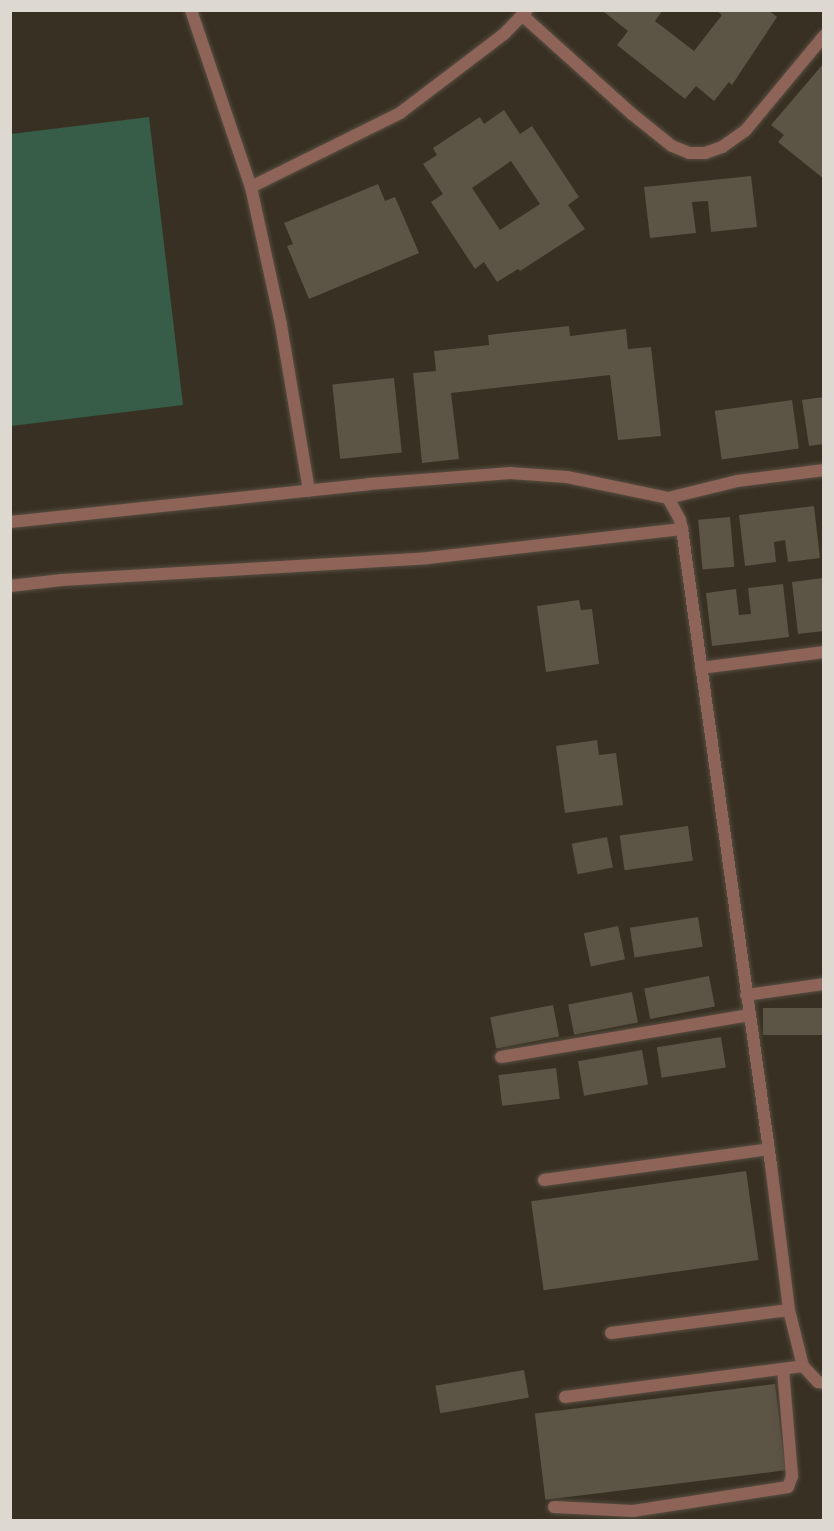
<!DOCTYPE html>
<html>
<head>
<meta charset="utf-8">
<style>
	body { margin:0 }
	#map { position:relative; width:834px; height:1531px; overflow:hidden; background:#383022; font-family:"Archivo Narrow",sans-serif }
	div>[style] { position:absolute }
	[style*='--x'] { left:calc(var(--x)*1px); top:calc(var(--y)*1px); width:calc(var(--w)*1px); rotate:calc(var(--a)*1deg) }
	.green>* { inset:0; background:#375d48 }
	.building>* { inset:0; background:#5c5445; transform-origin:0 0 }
	.roads { filter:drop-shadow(0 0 2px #564e41) drop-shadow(0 0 2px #564e41) }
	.minor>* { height:12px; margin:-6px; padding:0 6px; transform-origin:6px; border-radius:6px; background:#8e6358 }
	span { translate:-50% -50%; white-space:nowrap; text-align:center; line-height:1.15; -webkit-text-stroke:4.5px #1c1912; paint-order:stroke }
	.frame { position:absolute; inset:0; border:12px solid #ddd8d0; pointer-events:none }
</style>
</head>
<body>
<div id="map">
	<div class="green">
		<i style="clip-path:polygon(149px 117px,183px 405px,11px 426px,11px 134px)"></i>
	</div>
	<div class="building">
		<i style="clip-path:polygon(605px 10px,663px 10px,655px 21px,694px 51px,722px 15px,716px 10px,768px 10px,777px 17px,732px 85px,729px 82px,714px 101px,696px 86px,685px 99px,617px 45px,628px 31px,604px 12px)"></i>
		<i style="clip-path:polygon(824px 63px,824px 179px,778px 142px,784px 135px,771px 125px)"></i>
		<i style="clip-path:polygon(evenodd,504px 110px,520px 134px,532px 126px,579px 197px,568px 205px,585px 229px,520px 271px,518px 269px,497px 282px,484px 262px,475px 269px,431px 202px,443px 194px,423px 164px,437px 155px,433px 148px,480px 117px,484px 124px,504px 110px,511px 161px,540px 204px,500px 230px,472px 188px,511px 161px)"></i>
		<i style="clip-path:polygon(751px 176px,757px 227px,711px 232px,708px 201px,692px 202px,696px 233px,650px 238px,644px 187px)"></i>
		<i style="clip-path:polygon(378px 184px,385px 201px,395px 197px,419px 253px,309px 299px,287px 246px,293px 244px,284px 223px)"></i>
		<i style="clip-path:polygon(569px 326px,570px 336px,626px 329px,628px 349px,651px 347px,661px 436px,618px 440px,610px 375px,451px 393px,459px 459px,422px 463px,413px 373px,436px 371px,434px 351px,489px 345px,488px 335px)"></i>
		<i style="left:394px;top:378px;width:75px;height:62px;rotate:84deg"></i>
		<i style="clip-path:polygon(824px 397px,824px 444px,809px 446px,802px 400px)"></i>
		<i style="left:792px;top:400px;width:49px;height:78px;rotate:82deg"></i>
		<i style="clip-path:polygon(814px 506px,820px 558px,788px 562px,785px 540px,774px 542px,776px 562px,745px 566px,739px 515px)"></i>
		<i style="left:730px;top:517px;width:50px;height:32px;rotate:85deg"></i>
		<i style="clip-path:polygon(823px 578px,824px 631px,798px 634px,792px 582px)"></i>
		<i style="clip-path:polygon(783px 584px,789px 637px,712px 646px,706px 593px,736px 589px,739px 615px,751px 614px,748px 588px)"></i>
		<i style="clip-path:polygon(579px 600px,581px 610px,592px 609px,599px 664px,546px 672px,537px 606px)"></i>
		<i style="clip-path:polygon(597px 740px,599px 755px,616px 753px,623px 805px,565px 813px,556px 746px)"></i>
		<i style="left:688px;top:826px;width:35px;height:69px;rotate:82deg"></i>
		<i style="left:607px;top:837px;width:31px;height:36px;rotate:79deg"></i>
		<i style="left:698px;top:917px;width:30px;height:69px;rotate:81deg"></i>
		<i style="left:618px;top:926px;width:34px;height:35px;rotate:78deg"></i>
		<i style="left:709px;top:976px;width:31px;height:66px;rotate:79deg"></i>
		<i style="left:632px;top:992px;width:31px;height:65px;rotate:79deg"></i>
		<i style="left:553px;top:1005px;width:32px;height:64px;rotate:79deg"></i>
		<i style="left:824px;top:1008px;width:27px;height:61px;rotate:90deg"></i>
		<i style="left:721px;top:1037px;width:31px;height:65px;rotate:81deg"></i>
		<i style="left:642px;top:1050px;width:35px;height:65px;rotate:80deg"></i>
		<i style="left:556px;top:1068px;width:31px;height:58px;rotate:83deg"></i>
		<i style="left:746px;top:1171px;width:90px;height:217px;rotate:82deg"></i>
		<i style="left:524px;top:1370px;width:28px;height:90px;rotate:80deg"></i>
		<i style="left:775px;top:1384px;width:87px;height:242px;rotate:83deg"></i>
	</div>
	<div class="roads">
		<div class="minor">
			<i style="--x:191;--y:10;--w:187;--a:71.3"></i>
			<i style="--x:251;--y:187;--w:141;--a:77.7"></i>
			<i style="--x:281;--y:325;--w:168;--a:80.4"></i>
			<i style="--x:522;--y:15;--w:148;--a:42"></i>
			<i style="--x:632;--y:114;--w:51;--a:38.7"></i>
			<i style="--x:672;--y:146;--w:18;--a:22"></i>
			<i style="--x:689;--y:153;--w:16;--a:0"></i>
			<i style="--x:705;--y:153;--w:18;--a:-19"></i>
			<i style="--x:722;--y:147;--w:28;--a:-35"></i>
			<i style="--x:745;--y:131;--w:124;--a:-50.3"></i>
			<i style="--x:251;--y:187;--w:166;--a:-26.4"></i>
			<i style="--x:400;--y:113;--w:131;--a:-37.2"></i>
			<i style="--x:504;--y:34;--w:32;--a:-46"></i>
			<i style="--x:668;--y:498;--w:25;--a:61"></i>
			<i style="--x:680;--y:520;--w:9;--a:77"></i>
			<i style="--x:682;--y:529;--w:642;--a:82.03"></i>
			<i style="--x:771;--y:1165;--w:146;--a:82.9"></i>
			<i style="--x:789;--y:1310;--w:58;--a:76"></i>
			<i style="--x:803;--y:1366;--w:22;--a:47"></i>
			<i style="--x:818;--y:1382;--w:6;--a:9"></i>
			<i style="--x:10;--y:522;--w:361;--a:-6"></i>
			<i style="--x:369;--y:484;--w:142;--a:-4.4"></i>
			<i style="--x:511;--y:473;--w:56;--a:4.1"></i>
			<i style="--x:567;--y:477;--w:103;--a:11.7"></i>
			<i style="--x:668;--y:498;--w:71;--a:-13.8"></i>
			<i style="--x:737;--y:481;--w:88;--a:-7.2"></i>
			<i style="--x:10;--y:586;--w:52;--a:-6.6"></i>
			<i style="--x:62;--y:580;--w:366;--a:-3.4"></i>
			<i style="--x:427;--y:558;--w:257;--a:-6.5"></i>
			<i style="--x:701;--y:668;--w:124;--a:-7.4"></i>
			<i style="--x:746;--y:995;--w:79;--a:-8"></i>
			<i style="--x:501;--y:1057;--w:252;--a:-9.6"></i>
			<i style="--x:544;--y:1180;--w:227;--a:-7.8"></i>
			<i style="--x:611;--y:1333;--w:179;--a:-7.4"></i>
			<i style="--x:565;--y:1397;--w:240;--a:-7.4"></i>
			<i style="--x:554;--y:1507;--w:79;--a:2.9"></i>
			<i style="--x:633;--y:1511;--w:157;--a:-8.8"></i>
			<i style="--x:788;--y:1487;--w:12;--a:-70"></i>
			<i style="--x:792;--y:1476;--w:107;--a:-94.8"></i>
		</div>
	</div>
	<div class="frame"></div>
</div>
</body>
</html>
